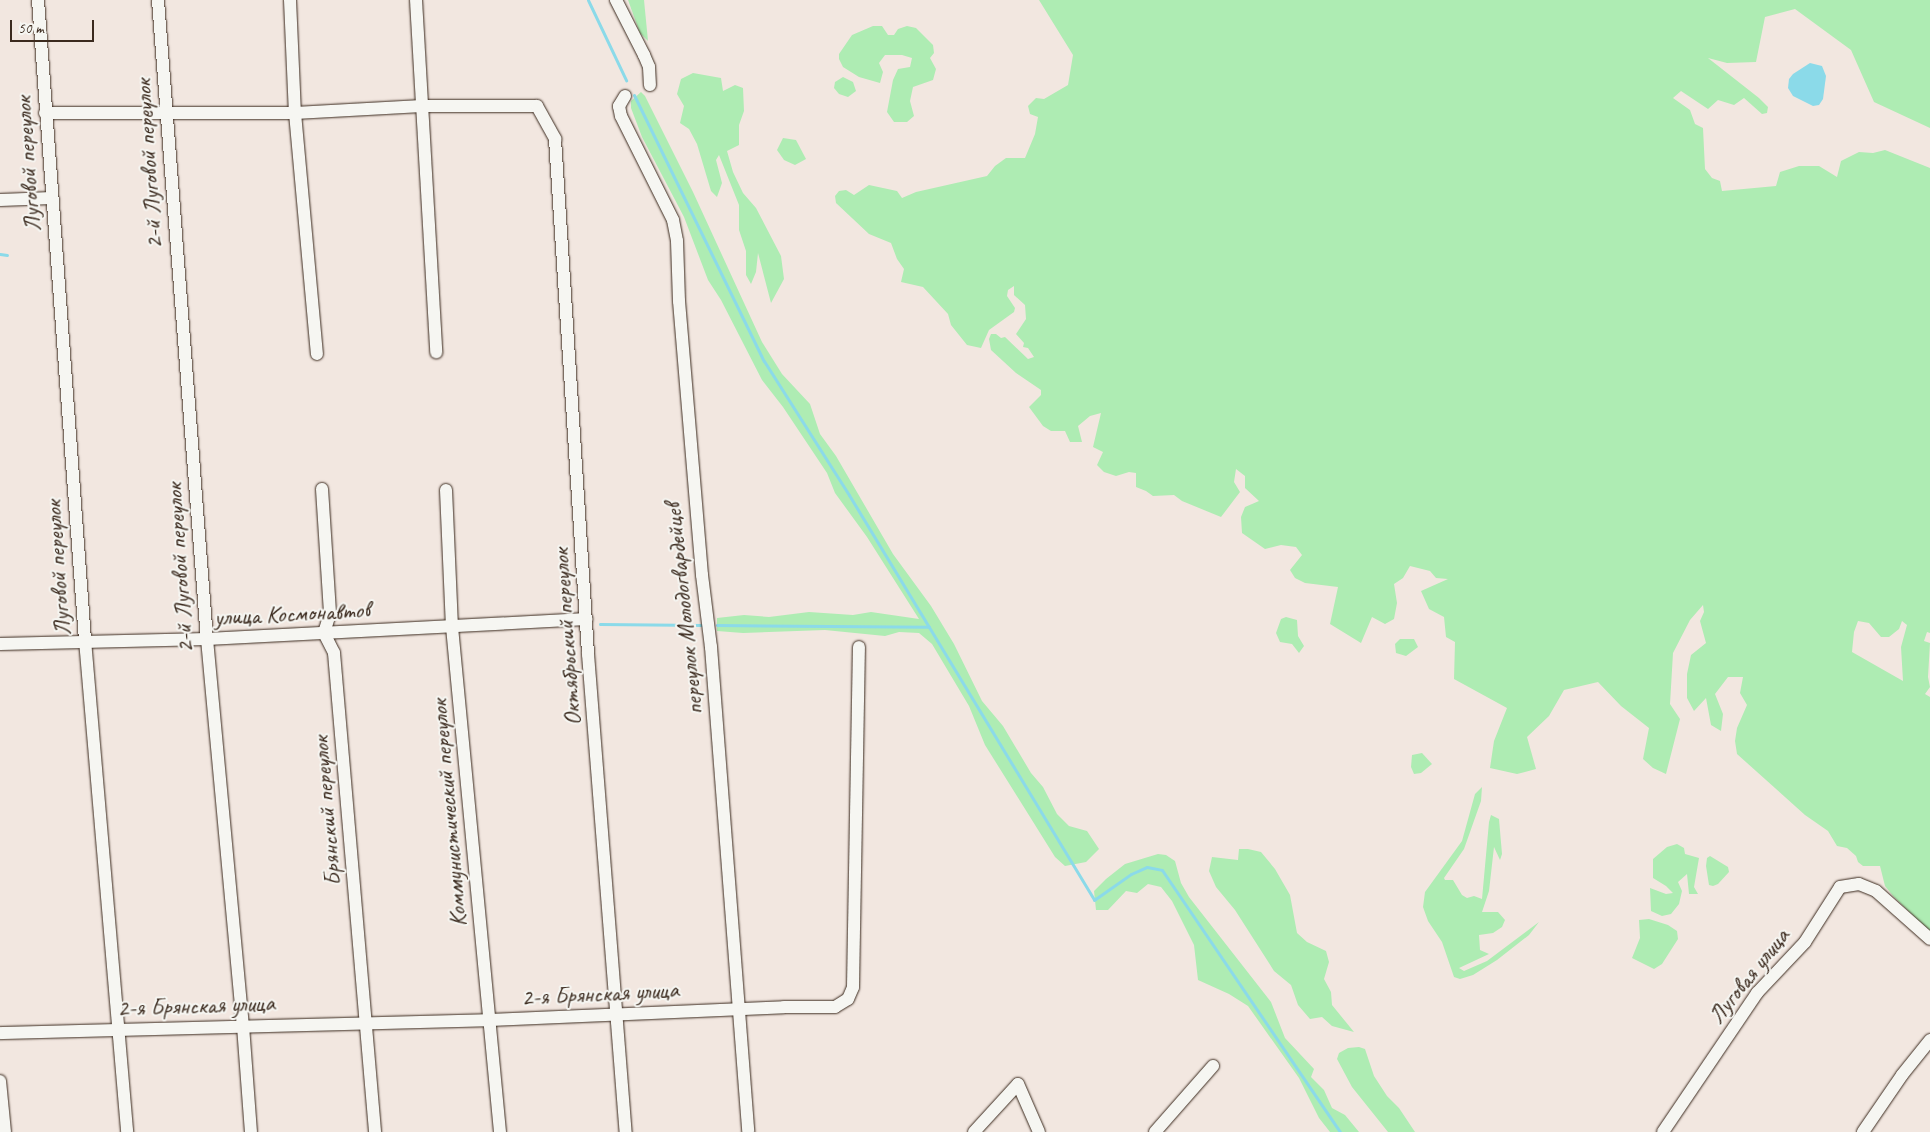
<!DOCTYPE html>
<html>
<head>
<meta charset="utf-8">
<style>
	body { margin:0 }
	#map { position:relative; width:1930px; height:1132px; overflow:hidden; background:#f2e7e0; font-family:Caveat,sans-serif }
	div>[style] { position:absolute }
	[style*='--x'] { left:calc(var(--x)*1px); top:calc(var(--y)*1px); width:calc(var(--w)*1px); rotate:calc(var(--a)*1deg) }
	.green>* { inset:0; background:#aeecb3 }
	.water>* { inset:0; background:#8bdae9 }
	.stream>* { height:3px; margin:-1.5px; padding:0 1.5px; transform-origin:1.5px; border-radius:1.5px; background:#8bdae9 }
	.roads { filter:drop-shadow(0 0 1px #3b2a1e) drop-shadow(0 0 1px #3b2a1e) }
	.minor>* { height:12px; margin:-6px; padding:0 6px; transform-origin:6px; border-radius:6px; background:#f6f6f2 }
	span { translate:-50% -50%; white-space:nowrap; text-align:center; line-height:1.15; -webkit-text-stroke:4px #f6f6f2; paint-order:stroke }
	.street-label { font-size:24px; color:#3b2a1e }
	.scale { position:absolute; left:10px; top:20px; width:84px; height:22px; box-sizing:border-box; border:2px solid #3b2a1e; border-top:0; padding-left:6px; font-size:15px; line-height:18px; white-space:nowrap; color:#3b2a1e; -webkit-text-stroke:4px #f6f6f2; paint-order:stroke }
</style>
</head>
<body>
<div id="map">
	<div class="green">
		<i style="clip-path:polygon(628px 0,644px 0,648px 41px,640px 33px)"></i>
		<i style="clip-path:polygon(evenodd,1039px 0,1930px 0,1930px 128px,1874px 102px,1851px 50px,1795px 9px,1765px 17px,1756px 62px,1727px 63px,1708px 58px,1759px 98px,1768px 107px,1767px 113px,1762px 114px,1744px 98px,1734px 105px,1718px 100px,1708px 109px,1681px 91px,1673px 98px,1690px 110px,1695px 124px,1703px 128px,1705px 169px,1712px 178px,1720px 181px,1722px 191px,1776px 186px,1780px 172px,1799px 166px,1819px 166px,1837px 177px,1841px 161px,1859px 152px,1873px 153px,1885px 150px,1930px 168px,1930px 633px,1927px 632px,1924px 641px,1930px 643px,1928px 677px,1930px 687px,1925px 694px,1930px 697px,1930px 932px,1894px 897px,1885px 886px,1880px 866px,1863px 866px,1858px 862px,1856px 856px,1847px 848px,1837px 846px,1828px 831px,1805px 815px,1737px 754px,1735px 741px,1737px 728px,1747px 705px,1740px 693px,1743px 677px,1728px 677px,1715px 694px,1723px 714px,1721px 731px,1711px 725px,1706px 698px,1694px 711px,1687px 698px,1687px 674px,1691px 655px,1706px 643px,1700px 621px,1704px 612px,1703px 605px,1690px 620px,1673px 653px,1670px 704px,1680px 719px,1666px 774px,1653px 768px,1643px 759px,1649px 728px,1621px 706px,1598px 682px,1564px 690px,1549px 716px,1527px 737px,1536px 769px,1517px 774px,1490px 768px,1494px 741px,1507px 708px,1454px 679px,1455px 642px,1446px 637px,1444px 617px,1429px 609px,1421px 591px,1448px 579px,1436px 578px,1430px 571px,1410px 566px,1403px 578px,1394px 584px,1397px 603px,1394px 619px,1385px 624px,1372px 617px,1361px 643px,1330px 624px,1338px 587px,1305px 583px,1295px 578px,1290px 570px,1302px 555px,1296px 547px,1281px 545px,1265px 549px,1242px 533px,1241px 517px,1245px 507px,1259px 501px,1245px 488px,1245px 476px,1236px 469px,1234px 482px,1240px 492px,1221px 517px,1182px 501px,1174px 495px,1153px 496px,1146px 491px,1136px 487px,1136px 473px,1129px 472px,1116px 476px,1104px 472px,1097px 465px,1103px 452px,1093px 447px,1101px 413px,1090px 416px,1078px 426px,1082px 442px,1070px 442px,1065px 431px,1051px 431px,1043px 426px,1029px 407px,1041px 395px,1041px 390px,1016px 373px,991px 350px,989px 339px,991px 334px,996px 334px,1001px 338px,1005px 337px,1028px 359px,1034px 357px,1028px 348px,1023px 347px,1024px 343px,1016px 334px,1026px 319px,1025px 305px,1014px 295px,1014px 286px,1008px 290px,1007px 296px,1015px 308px,1014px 312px,989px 330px,981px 348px,967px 345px,951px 325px,948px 314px,923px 287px,901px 282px,904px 269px,897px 259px,891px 243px,869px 234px,836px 203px,835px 196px,839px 191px,846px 190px,854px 195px,869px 185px,897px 191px,902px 198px,916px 192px,987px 176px,995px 166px,1006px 158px,1025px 158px,1035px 134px,1038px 117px,1030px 114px,1028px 106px,1036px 98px,1044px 99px,1068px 85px,1073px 55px,1039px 0,1858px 621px,1869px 623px,1881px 637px,1889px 637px,1899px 629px,1902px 621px,1907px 625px,1901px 647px,1903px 681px,1852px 652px,1854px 632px,1858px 621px)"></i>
		<i style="clip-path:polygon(873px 26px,882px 26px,888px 35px,894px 35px,898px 29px,907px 26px,916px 28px,933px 45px,934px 53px,930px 58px,936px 69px,933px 80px,913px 87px,910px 101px,914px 116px,907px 122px,894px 122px,887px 112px,893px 80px,898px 69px,910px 67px,912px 58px,902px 55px,885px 55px,879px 63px,883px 72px,880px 83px,859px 77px,843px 67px,839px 59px,839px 54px,852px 35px)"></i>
		<i style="clip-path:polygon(693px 73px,721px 78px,723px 91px,735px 85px,743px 88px,744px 111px,739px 125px,739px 145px,727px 151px,733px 172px,743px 193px,756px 208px,781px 256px,784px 279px,771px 303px,758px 253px,756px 272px,751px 284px,746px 275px,746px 251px,739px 230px,739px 205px,719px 155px,716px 160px,722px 183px,717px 197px,711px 191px,697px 144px,689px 129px,680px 123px,684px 106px,677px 94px,681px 79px)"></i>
		<i style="clip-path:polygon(843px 77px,853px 82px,856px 91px,848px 97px,839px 94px,834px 88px,835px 82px)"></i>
		<i style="clip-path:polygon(641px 92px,645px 96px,693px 192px,762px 342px,782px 374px,810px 404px,820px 434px,836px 456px,893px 554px,931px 606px,954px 644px,982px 701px,1003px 726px,1031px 773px,1043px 787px,1057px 814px,1069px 826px,1087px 831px,1099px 849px,1086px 862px,1065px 866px,1055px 857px,985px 745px,969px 706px,932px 644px,919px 633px,899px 632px,885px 636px,825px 630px,743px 633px,717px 631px,717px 618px,744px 615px,769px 617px,809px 612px,853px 615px,871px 612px,919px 619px,867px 537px,835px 493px,827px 473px,783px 407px,762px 380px,721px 300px,708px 280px,684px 217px,642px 137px,631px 108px,631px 101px)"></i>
		<i style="clip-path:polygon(783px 138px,796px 140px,806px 159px,795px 165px,784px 160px,777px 150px)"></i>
		<i style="clip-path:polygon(1286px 617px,1297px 620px,1298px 636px,1304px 646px,1299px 653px,1292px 644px,1280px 642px,1276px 633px,1281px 619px)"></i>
		<i style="clip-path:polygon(1400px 639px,1414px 639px,1418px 647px,1406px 656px,1396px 653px,1395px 644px)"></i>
		<i style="clip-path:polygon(1422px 753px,1432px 764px,1421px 773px,1414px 774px,1411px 767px,1412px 755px)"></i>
		<i style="clip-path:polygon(1482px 787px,1481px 801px,1464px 849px,1444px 878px,1445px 880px,1453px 880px,1462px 895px,1467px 898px,1474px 896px,1482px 899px,1489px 822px,1491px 815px,1499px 819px,1502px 854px,1500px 860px,1494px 847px,1489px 891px,1482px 912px,1498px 912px,1505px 920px,1502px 927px,1493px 933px,1479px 935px,1480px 950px,1489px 954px,1459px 968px,1464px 971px,1487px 961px,1539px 922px,1529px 935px,1497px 960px,1473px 975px,1460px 979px,1454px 977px,1442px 942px,1428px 921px,1423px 907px,1425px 892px,1462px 841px,1475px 794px)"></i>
		<i style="clip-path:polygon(1677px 844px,1684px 848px,1685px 854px,1699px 858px,1694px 887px,1698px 894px,1689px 894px,1687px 874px,1678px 882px,1682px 891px,1679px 904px,1671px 914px,1662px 916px,1651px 911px,1650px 888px,1666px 894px,1673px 893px,1666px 886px,1653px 878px,1653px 859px,1667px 847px)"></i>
		<i style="clip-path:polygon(1239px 849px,1248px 849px,1261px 852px,1275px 869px,1290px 895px,1297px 933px,1307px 942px,1326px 951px,1329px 962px,1324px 979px,1331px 992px,1332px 1005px,1354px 1032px,1332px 1026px,1322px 1017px,1310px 1019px,1298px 1005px,1291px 985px,1274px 971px,1235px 910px,1216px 887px,1209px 871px,1212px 857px,1238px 860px)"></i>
		<i style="clip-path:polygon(1158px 854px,1166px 855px,1175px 861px,1181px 883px,1189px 897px,1271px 1002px,1285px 1038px,1314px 1069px,1311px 1077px,1324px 1090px,1332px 1108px,1345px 1115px,1359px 1132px,1330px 1132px,1319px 1118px,1299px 1078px,1248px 1006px,1229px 994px,1198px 980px,1194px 945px,1172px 901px,1161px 887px,1148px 884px,1137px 893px,1126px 891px,1108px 910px,1096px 910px,1094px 891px,1106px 879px,1125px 864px)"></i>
		<i style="clip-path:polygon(1710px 856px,1728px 867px,1729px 872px,1718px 884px,1713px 886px,1709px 885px,1706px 866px,1707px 858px)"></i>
		<i style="clip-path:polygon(1649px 919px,1668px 925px,1677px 931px,1678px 939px,1662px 964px,1654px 969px,1632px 958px,1640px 938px,1639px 920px)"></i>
		<i style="clip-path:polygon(1359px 1047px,1365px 1049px,1374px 1076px,1387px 1096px,1399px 1108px,1415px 1132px,1388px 1132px,1352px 1087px,1337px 1059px,1339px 1053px,1348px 1048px)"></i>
	</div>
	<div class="water">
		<i style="clip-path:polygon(1810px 63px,1822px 66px,1826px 76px,1823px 99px,1819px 105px,1813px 106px,1793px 96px,1788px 88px,1789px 79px,1793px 74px)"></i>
	</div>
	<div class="stream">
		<i style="--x:588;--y:0;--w:89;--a:64.6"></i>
		<i style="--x:634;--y:95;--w:296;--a:64"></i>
		<i style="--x:764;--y:361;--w:159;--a:57.6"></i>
		<i style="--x:849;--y:495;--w:473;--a:58.8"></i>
		<i style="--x:1094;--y:900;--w:45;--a:-35.1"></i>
		<i style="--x:1131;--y:874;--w:17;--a:-24"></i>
		<i style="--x:1147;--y:867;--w:15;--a:11"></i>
		<i style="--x:1162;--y:870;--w:317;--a:55.8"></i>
		<i style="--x:0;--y:254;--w:7;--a:8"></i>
		<i style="--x:600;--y:624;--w:103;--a:0.6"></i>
		<i style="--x:717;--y:625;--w:212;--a:0.5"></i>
	</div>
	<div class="roads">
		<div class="minor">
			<i style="--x:38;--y:0;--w:642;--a:85.8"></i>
			<i style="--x:85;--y:640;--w:494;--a:85.1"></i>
			<i style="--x:158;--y:0;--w:641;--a:85.62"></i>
			<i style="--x:207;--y:639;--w:389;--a:84.7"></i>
			<i style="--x:243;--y:1026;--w:106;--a:85.7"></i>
			<i style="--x:290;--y:0;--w:113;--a:87.5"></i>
			<i style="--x:295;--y:113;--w:242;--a:84.8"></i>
			<i style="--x:416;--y:0;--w:353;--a:86.7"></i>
			<i style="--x:616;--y:0;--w:62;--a:63"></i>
			<i style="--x:644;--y:55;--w:13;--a:67"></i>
			<i style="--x:649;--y:67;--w:18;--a:87"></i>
			<i style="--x:625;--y:96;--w:12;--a:121"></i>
			<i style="--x:619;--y:106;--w:10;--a:79"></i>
			<i style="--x:621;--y:116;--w:116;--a:63.4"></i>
			<i style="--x:673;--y:220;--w:21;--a:79"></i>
			<i style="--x:677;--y:241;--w:60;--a:88.1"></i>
			<i style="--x:679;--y:301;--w:275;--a:85.2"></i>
			<i style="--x:702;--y:575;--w:73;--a:82.9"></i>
			<i style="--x:711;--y:647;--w:486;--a:85.6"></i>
			<i style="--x:45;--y:113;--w:250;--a:0"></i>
			<i style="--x:295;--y:113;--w:127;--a:-3.2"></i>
			<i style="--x:422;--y:106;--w:115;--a:0"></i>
			<i style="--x:537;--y:106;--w:38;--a:61"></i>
			<i style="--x:555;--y:139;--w:516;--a:86.33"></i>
			<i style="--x:588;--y:654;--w:480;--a:85.5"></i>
			<i style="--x:0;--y:200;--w:52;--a:-2.2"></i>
			<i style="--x:322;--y:489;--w:125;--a:86.3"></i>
			<i style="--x:330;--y:614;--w:20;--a:108"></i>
			<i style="--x:324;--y:633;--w:22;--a:63"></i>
			<i style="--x:334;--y:653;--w:481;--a:85.1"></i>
			<i style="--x:446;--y:490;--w:137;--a:87.5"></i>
			<i style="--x:452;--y:627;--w:507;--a:84.57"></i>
			<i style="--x:0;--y:644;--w:207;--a:-1.4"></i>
			<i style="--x:207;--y:639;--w:380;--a:-3"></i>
			<i style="--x:0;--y:1033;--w:490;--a:-1.5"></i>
			<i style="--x:490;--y:1020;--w:294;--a:-2.5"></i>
			<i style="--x:784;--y:1007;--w:51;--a:0"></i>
			<i style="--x:835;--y:1007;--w:15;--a:-32"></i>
			<i style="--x:848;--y:999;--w:13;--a:-67"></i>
			<i style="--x:853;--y:987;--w:340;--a:-89"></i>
			<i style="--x:0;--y:1081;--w:51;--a:84.4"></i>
			<i style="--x:974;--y:1132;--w:65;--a:-47.5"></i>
			<i style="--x:1018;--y:1084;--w:52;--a:66.4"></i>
			<i style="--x:1155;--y:1132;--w:88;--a:-48.7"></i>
			<i style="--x:1663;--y:1132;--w:168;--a:-55.9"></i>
			<i style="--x:1757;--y:993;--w:70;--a:-46.7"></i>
			<i style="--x:1805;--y:942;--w:65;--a:-57.5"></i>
			<i style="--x:1840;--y:887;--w:19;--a:-9"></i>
			<i style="--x:1859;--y:884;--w:18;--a:22"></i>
			<i style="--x:1876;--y:891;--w:72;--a:41.6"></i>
			<i style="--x:1863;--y:1132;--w:69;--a:-55.6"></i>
			<i style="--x:1902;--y:1075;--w:45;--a:-51.3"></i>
		</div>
	</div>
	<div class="street-label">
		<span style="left:28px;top:164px;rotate:-94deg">Луговой переулок</span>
		<span style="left:149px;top:164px;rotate:-94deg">2-й Луговой переулок</span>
		<span style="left:58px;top:568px;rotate:-94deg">Луговой переулок</span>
		<span style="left:180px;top:568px;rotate:-94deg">2-й Луговой переулок</span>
		<span style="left:684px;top:609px;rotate:-96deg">переулок Молодогвардейцев</span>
		<span style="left:292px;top:614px;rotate:-3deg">улица Космонавтов</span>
		<span style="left:567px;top:637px;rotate:-94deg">Октябрьский переулок</span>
		<span style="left:327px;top:811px;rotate:-95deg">Брянский переулок</span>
		<span style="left:449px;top:813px;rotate:-95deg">Коммунистический переулок</span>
		<span style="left:1749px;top:976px;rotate:-51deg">Луговая улица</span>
		<span style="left:600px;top:994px;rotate:-3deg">2-я Брянская улица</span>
		<span style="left:196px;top:1006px;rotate:-2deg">2-я Брянская улица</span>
	</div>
	<div class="scale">50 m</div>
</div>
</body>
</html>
